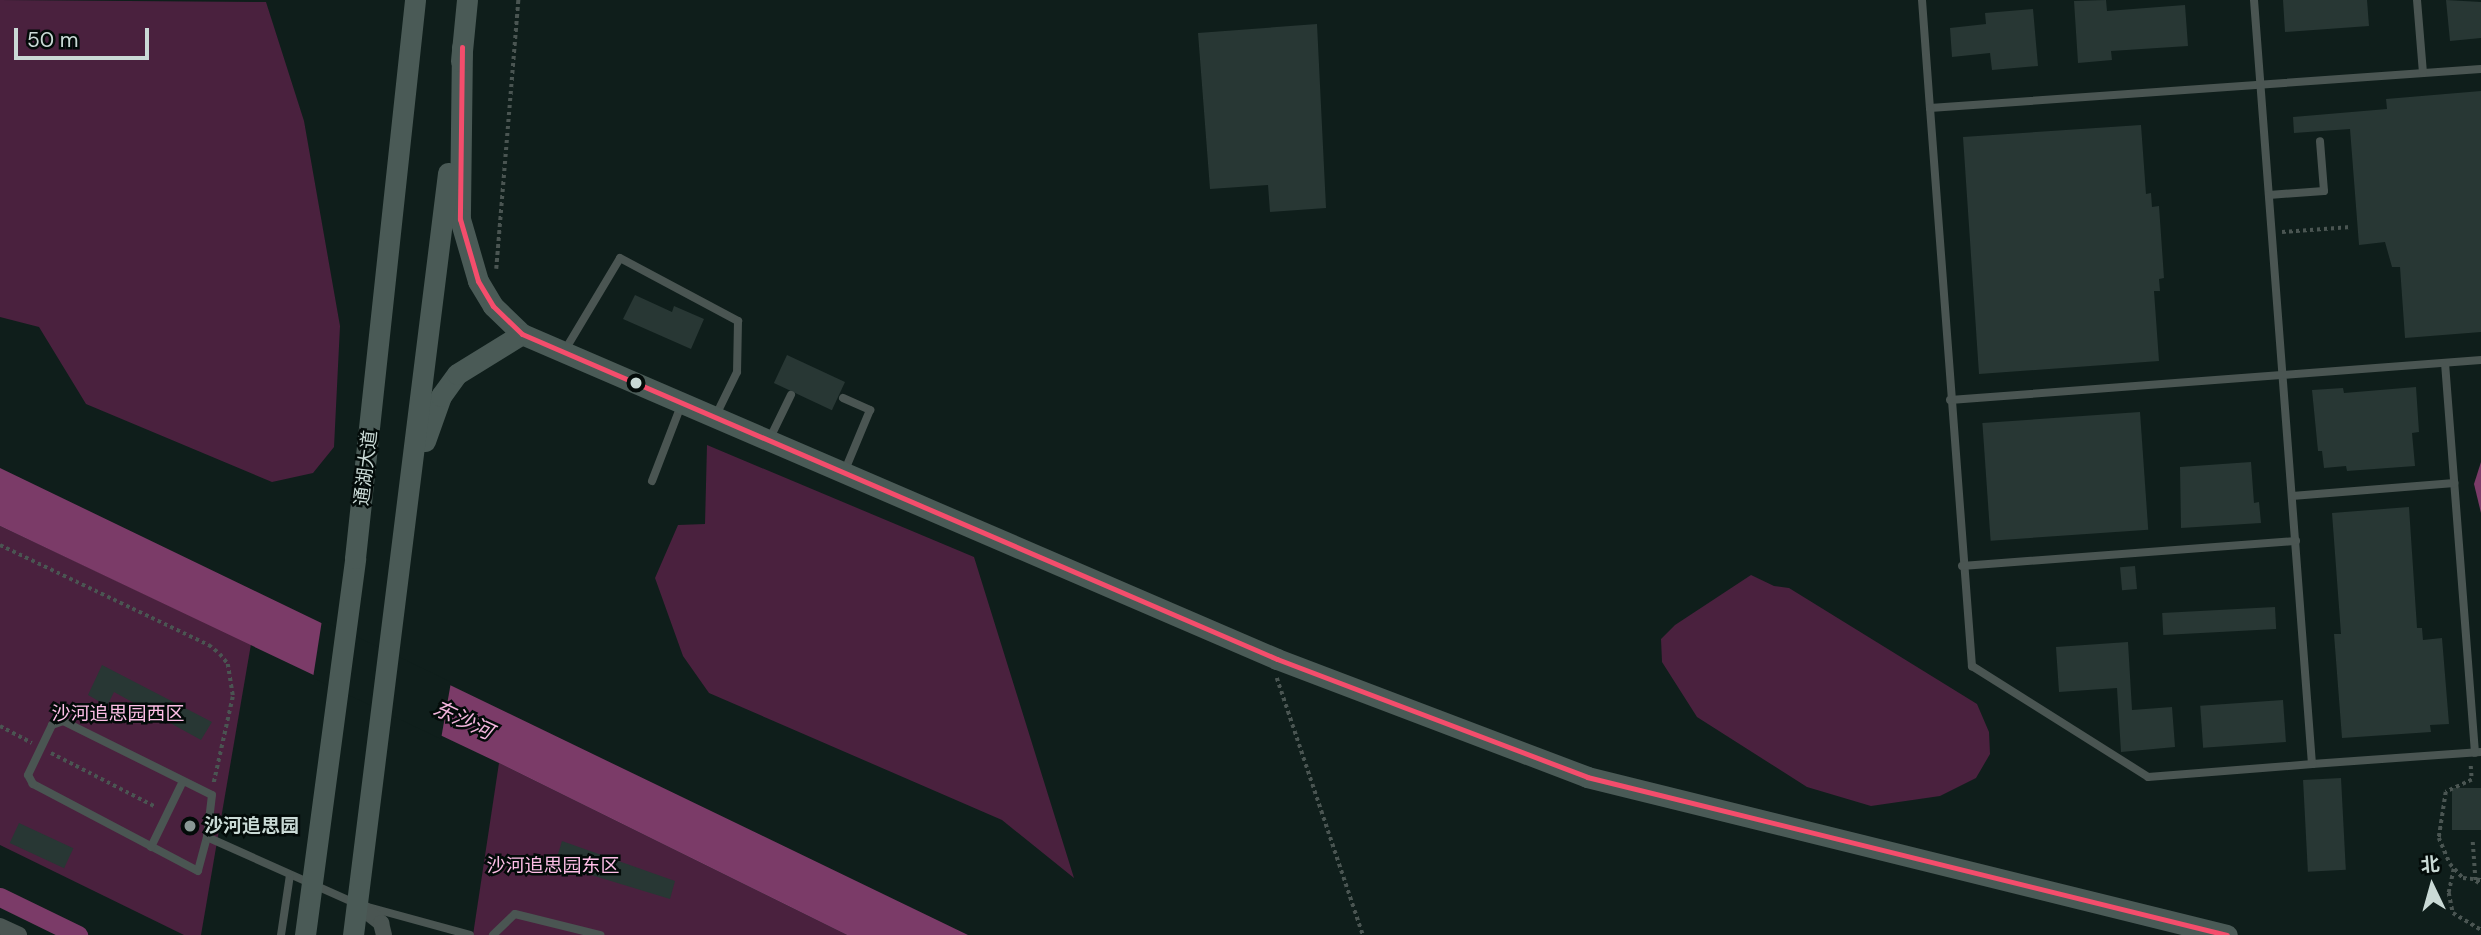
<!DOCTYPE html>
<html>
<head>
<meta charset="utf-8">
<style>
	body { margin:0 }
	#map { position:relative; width:2481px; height:935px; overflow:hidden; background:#0f1e1b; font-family:"DM Sans","Noto Sans SC",sans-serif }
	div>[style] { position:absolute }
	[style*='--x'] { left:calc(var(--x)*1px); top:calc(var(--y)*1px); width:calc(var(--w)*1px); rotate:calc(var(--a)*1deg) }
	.green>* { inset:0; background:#4a213e }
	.water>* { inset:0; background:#7b3b68 }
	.pier>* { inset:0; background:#0f1e1b }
	.canal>* { height:19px; margin:-9.5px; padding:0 9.5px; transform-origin:9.5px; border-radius:9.5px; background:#7b3b68 }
	.building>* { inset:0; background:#283734; transform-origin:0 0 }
	.path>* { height:3.5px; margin-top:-1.75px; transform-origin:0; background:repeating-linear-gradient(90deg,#4a5552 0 3.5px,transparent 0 7px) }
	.lane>* { height:8px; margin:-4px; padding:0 4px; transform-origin:4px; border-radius:4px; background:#4a5552 }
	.street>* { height:16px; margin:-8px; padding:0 8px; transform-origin:8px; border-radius:8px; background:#4a5552 }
	.secondary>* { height:21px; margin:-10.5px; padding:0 10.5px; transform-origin:10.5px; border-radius:10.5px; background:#4a5a56 }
	.bus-1>* { height:5px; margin:-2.5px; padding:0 2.5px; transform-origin:2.5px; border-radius:2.5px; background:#f44d6c }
	.dots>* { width:19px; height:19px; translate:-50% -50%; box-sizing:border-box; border:4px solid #030b09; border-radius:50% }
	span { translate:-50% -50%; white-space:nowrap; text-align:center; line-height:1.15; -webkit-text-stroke:5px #030b09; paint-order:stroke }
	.street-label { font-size:19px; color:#cadad6 }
	.park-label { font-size:19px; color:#febfe7 }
	.poi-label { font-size:19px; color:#cadad6; font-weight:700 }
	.left { translate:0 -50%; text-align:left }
	.water-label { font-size:21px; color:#f3b5dd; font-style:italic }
	.north { position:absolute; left:2397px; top:851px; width:70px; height:70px; -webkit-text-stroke:5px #030b09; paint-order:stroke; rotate:355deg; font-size:19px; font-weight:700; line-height:28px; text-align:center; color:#cadad6 }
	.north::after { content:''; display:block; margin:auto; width:24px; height:32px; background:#cadad6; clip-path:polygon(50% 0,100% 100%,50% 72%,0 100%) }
	.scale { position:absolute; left:14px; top:28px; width:135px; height:32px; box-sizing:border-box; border:4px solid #cadad6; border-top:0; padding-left:9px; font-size:21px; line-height:24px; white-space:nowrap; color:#cadad6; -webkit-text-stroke:5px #030b09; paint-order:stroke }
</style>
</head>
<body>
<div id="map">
	<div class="green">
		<i style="clip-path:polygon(0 0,266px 2px,304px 121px,340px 326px,334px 447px,313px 473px,272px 482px,86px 404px,39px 327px,0 317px)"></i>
		<i style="clip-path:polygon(707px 445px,974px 557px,1074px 878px,1002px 820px,709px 693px,683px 656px,655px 578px,678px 525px,705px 524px)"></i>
		<i style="clip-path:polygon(0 526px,251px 644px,201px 935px,184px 935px,0 845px)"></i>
		<i style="clip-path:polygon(1751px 575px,1774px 586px,1789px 588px,1977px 704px,1989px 732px,1990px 754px,1976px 778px,1940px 796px,1871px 806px,1807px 787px,1697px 717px,1662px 662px,1661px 639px,1675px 625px)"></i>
		<i style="clip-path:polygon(499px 763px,847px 935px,473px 935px)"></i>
	</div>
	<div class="water">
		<i style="clip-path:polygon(2481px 462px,2481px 513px,2474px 484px)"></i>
		<i style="clip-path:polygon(0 468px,968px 935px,847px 935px,499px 763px,0 526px)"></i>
	</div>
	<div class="pier">
		<i style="clip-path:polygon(322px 620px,451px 682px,441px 739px,313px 678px)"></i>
	</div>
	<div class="canal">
		<i style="--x:0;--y:897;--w:87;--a:26"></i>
	</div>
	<div class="building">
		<i style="clip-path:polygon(2106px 0,2107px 11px,2185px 5px,2188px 46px,2111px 51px,2112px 60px,2078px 63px,2074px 1px)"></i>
		<i style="clip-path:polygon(2283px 0,2367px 0,2369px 26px,2285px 32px)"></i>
		<i style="clip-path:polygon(2446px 0,2481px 2px,2481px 38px,2450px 41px)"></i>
		<i style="clip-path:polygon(2033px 9px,2038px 66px,1992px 70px,1990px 53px,1952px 57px,1950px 28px,1986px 24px,1985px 13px)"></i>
		<i style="clip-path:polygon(1317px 24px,1326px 208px,1270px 212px,1268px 185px,1210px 189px,1198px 33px)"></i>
		<i style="clip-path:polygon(2481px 91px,2481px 332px,2405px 338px,2400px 267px,2392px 267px,2385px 242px,2359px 245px,2350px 129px,2294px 133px,2293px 117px,2387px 109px,2386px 99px)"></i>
		<i style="clip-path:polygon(2141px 125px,2146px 194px,2151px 193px,2152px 207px,2159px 206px,2164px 278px,2159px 279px,2160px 291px,2154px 291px,2159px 361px,1979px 374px,1963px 137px)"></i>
		<i style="clip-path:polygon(635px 295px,672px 312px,674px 306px,704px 319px,691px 349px,623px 319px)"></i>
		<i style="left:787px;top:355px;width:64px;height:31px;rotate:25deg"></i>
		<i style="clip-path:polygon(2416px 387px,2419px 432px,2412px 433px,2415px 466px,2347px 471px,2346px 466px,2324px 468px,2322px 451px,2318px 451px,2312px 390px,2343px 388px,2344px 393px)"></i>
		<i style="left:2140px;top:412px;width:118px;height:158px;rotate:86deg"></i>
		<i style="clip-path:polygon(2251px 462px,2254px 503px,2259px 502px,2261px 523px,2181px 528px,2180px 467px)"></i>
		<i style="clip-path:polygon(2409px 507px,2417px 628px,2422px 628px,2423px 640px,2442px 638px,2449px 724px,2430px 725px,2431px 732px,2342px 738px,2334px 634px,2341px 634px,2332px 513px)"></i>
		<i style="left:2135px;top:566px;width:23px;height:15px;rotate:85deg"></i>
		<i style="left:2275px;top:607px;width:22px;height:113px;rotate:87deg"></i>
		<i style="clip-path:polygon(2128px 642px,2132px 710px,2172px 707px,2175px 747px,2121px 752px,2117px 688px,2059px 692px,2056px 647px)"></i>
		<i style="clip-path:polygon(102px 665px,212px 722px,201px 740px,114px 692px,107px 706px,88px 695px)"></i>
		<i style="left:2283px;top:700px;width:42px;height:83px;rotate:86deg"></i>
		<i style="left:2341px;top:778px;width:92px;height:38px;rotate:87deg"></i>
		<i style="left:2481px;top:788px;width:42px;height:29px;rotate:90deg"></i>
		<i style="left:19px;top:823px;width:60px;height:22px;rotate:25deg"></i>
		<i style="clip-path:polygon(562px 841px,675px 881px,670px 899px,555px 864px)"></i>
	</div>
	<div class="path">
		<i style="--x:2282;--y:232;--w:69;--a:-4.1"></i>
		<i style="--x:496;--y:269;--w:270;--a:-85.3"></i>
		<i style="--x:0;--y:545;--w:232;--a:25.6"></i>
		<i style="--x:209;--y:645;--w:14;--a:39"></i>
		<i style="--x:220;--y:654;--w:13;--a:51"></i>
		<i style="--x:228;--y:664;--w:33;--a:81"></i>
		<i style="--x:233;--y:697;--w:88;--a:102.5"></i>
		<i style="--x:1277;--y:678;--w:271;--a:71.5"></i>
		<i style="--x:0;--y:726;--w:36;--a:28"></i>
		<i style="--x:51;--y:753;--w:118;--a:27.2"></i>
		<i style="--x:2471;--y:766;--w:14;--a:86"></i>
		<i style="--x:2472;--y:780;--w:29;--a:155"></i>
		<i style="--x:2446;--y:792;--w:47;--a:98.7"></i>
		<i style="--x:2439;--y:838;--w:28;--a:67"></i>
		<i style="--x:2450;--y:864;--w:19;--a:47"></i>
		<i style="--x:2463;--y:878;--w:18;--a:6"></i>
		<i style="--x:2473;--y:842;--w:39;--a:86"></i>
		<i style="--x:2476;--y:881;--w:6;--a:31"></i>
		<i style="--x:2454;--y:869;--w:25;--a:102"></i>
		<i style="--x:2449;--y:893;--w:20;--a:79"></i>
		<i style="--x:2453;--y:913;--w:33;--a:31"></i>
	</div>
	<div class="lane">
		<i style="--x:1922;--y:0;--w:108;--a:85.8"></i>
		<i style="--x:1930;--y:108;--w:552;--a:-4.05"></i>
		<i style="--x:2254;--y:0;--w:766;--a:85.66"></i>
		<i style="--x:2312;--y:764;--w:169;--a:-4.1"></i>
		<i style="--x:2417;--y:0;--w:73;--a:85.3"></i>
		<i style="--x:1930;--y:108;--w:560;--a:85.7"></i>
		<i style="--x:1972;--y:666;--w:208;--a:32.2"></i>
		<i style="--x:2148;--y:777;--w:165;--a:-4.5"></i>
		<i style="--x:2269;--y:195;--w:55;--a:-4.2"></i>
		<i style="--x:2324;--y:191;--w:50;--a:-94.6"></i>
		<i style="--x:565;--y:350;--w:107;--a:-59.1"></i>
		<i style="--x:620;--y:258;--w:134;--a:28.1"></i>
		<i style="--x:738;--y:321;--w:51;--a:91.1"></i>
		<i style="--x:737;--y:372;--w:48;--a:116"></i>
		<i style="--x:2445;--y:363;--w:391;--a:85.6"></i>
		<i style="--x:843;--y:398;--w:30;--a:24"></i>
		<i style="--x:870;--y:410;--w:65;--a:112.6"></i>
		<i style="--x:1950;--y:400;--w:533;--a:-4.31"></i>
		<i style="--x:770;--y:438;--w:48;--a:-64"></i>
		<i style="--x:652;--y:481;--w:84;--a:-69"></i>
		<i style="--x:2292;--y:496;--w:163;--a:-4.6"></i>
		<i style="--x:1962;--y:566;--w:335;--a:-4.3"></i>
		<i style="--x:207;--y:837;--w:35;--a:105"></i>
		<i style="--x:198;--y:871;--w:187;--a:-152.2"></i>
		<i style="--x:33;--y:784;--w:10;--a:-119"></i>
		<i style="--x:28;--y:775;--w:55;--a:-64.4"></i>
		<i style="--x:52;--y:725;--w:12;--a:-20"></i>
		<i style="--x:63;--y:721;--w:166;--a:26.4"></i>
		<i style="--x:212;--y:795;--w:42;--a:96.8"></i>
		<i style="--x:207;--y:837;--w:164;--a:24.1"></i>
		<i style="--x:357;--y:904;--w:117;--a:15.3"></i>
		<i style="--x:151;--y:847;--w:73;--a:-64.1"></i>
		<i style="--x:281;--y:935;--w:61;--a:-81.5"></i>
		<i style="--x:493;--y:935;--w:30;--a:-44"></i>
		<i style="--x:515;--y:914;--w:88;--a:13.9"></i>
	</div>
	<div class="street">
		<i style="--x:357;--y:904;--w:31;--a:38"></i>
		<i style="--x:381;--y:923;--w:12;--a:76"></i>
		<i style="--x:0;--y:926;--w:21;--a:25"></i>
	</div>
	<div class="secondary">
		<i style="--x:462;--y:47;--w:172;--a:90.7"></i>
		<i style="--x:460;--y:219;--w:65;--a:73.8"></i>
		<i style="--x:478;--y:281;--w:29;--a:59"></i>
		<i style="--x:493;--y:306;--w:40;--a:44"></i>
		<i style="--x:522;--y:334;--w:822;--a:23.29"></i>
		<i style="--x:1277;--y:659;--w:332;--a:20.8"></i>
		<i style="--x:1587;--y:777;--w:659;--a:13.87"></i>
		<i style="--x:461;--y:61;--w:61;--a:-84.4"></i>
		<i style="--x:425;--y:441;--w:48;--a:-70.4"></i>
		<i style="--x:441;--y:396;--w:27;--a:-54"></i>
		<i style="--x:457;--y:374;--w:76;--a:-31.6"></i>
		<i style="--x:305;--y:935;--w:380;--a:-82.4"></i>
		<i style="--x:355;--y:558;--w:561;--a:-83.86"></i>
		<i style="--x:353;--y:935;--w:768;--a:-82.89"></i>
	</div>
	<div class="bus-1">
		<i style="--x:462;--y:47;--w:172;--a:90.7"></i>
		<i style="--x:460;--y:219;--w:65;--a:73.8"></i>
		<i style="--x:478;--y:281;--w:29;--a:59"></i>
		<i style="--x:493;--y:306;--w:40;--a:44"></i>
		<i style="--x:522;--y:334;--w:822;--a:23.29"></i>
		<i style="--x:1277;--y:659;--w:332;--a:20.8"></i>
		<i style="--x:1587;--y:777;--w:659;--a:13.87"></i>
	</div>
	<div class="dots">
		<i style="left:636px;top:383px;background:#cadad6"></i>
		<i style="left:190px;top:826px;background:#899895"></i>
	</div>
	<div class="street-label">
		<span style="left:366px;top:468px;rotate:-83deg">通湖大道</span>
	</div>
	<div class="park-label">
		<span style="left:118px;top:714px">沙河追思园西区</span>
		<span style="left:553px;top:866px">沙河追思园东区</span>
	</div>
	<div class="poi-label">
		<span class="left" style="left:204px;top:826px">沙河追思园</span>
	</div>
	<div class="water-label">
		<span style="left:463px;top:720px;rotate:25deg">东沙河</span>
	</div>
	<div class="north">北</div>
	<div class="scale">50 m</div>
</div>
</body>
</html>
